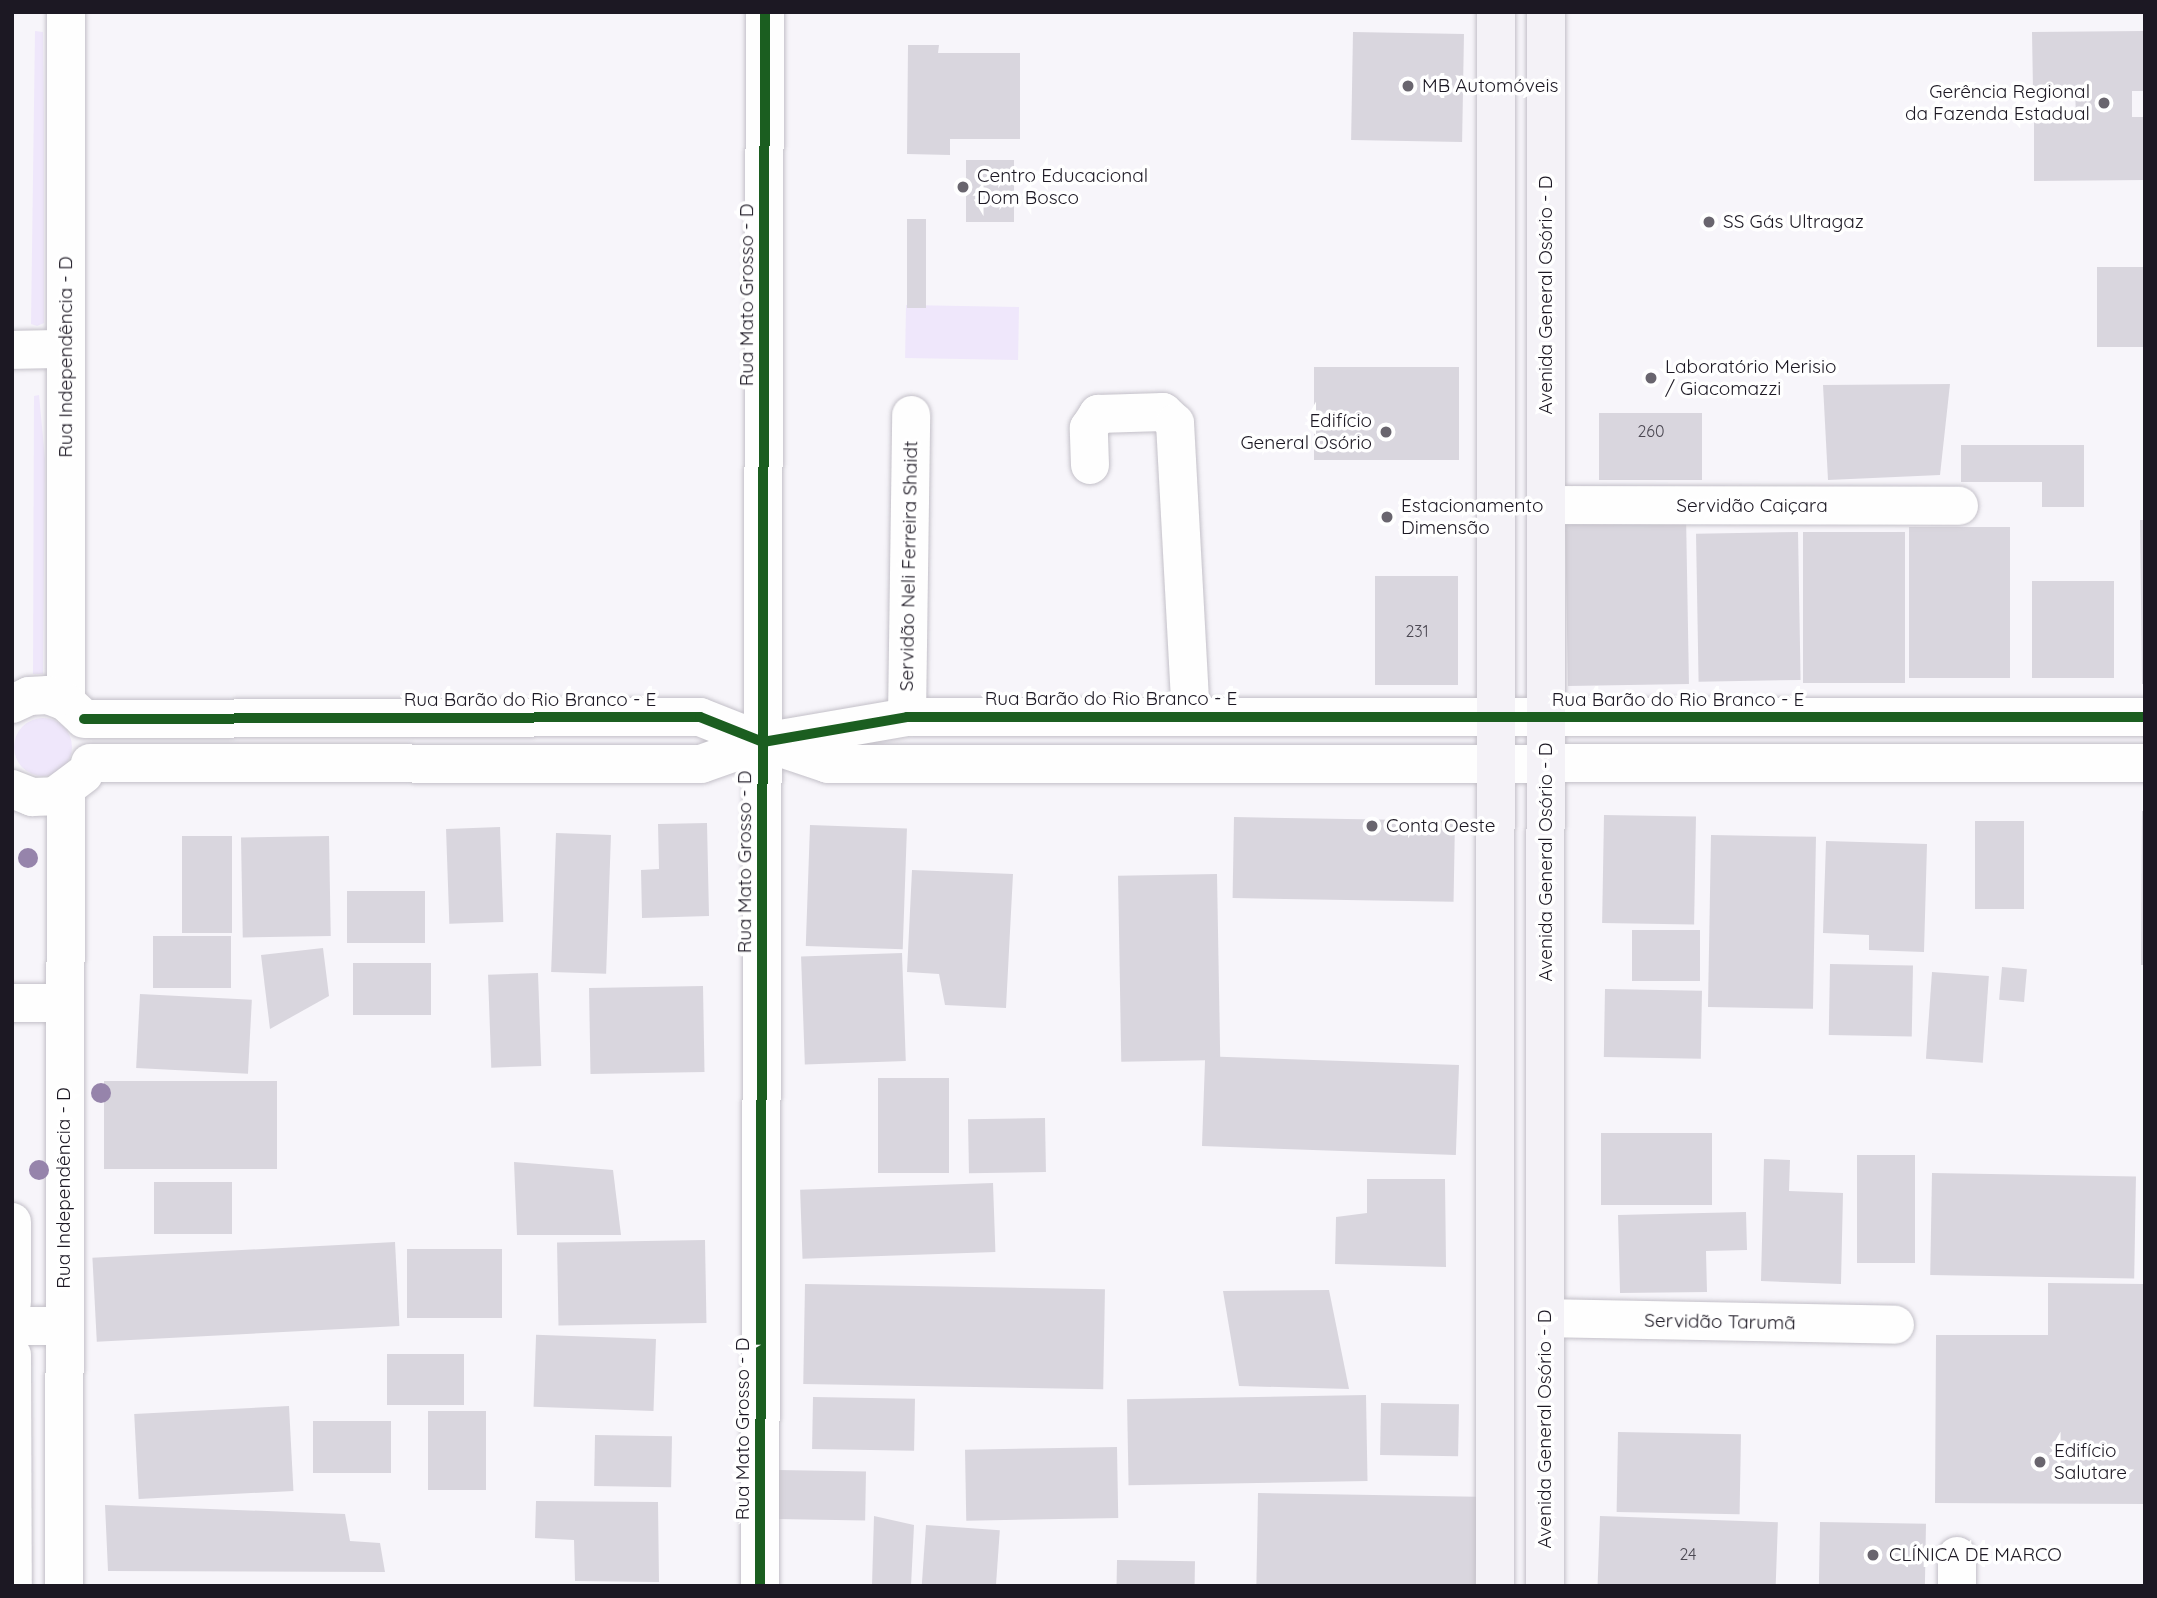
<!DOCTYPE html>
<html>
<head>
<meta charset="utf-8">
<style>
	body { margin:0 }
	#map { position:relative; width:2157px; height:1598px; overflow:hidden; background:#f7f5fa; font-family:Quicksand,sans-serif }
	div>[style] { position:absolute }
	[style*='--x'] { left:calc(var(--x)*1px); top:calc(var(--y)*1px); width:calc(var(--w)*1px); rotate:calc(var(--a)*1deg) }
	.green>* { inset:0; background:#efe7fb; transform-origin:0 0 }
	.round { border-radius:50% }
	.building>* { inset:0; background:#d9d6de; transform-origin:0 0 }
	.roads { filter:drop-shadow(0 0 2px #c3c0c8) drop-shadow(0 0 2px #c3c0c8) }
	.minor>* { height:38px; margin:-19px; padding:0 19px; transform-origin:19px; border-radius:19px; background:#fefefe }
	.major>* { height:38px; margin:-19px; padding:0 19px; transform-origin:19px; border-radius:19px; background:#f4f2f7 }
	.cycleway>* { height:10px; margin:-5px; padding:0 5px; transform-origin:5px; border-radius:5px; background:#1b5e20 }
	.trees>* { width:20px; height:20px; margin:-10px; border-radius:50%; background:#9684ab }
	.dots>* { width:19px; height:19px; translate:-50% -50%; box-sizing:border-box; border:4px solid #fff; border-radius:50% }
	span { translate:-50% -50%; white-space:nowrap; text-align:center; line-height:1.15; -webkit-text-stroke:7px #fff; paint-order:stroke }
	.number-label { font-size:16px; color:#4b4852 }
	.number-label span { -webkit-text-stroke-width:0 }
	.poi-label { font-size:19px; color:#1c1823 }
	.left { translate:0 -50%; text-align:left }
	.right { translate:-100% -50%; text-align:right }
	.street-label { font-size:19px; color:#1c1823 }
	.frame { position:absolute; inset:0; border:14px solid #1c1823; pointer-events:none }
</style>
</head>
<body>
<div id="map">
	<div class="green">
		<i style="clip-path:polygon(35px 31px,43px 32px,44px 114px,44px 323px,37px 326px,31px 324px)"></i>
		<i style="left:1019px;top:307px;width:53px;height:113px;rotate:91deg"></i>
		<i style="clip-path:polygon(39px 395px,45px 459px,43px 674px,33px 674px,34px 396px)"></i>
		<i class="round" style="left:14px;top:718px;width:58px;height:58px"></i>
	</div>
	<div class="building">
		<i style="clip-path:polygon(2143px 31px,2144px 91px,2132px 91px,2132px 117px,2144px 117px,2144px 180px,2034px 181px,2034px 116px,2076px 116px,2075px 90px,2033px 91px,2032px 32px)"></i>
		<i style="left:1353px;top:32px;width:111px;height:108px;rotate:1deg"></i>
		<i style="clip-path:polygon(908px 45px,939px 45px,938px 53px,1020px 53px,1020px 139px,950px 139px,950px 155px,907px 154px)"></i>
		<i style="left:1014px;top:160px;width:62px;height:48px;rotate:90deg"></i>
		<i style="left:907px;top:219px;width:19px;height:89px"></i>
		<i style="left:2097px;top:267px;width:48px;height:80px"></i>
		<i style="left:1314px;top:367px;width:145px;height:93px"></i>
		<i style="clip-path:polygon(1950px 384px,1940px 475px,1828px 480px,1823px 385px)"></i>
		<i style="left:1599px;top:413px;width:103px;height:67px"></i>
		<i style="clip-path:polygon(1961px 445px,2084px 445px,2084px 507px,2042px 507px,2042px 482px,1961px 482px)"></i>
		<i style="left:1686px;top:514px;width:170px;height:121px;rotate:89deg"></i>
		<i style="clip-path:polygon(2140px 520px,2145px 520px,2145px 684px,2142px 684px)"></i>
		<i style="left:1909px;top:527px;width:101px;height:151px"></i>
		<i style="left:1798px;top:532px;width:148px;height:102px;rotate:89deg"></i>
		<i style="left:1803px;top:532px;width:102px;height:151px"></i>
		<i style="left:1375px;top:576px;width:83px;height:109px"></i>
		<i style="left:2032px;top:581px;width:82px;height:97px"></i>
		<i style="clip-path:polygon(2142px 811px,2145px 811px,2145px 965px,2141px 965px)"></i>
		<i style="left:1604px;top:815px;width:92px;height:108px;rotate:1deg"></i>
		<i style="left:1234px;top:817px;width:221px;height:81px;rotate:1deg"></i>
		<i style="left:1975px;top:821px;width:49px;height:88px"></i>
		<i style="clip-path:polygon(707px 823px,709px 916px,642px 918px,641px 870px,659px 869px,658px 824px)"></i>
		<i style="left:810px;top:825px;width:97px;height:121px;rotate:2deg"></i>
		<i style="left:500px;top:827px;width:95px;height:54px;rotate:88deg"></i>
		<i style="left:556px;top:833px;width:55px;height:139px;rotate:2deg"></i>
		<i style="left:1711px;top:835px;width:105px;height:172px;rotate:1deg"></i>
		<i style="left:182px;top:836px;width:50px;height:97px"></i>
		<i style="left:329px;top:836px;width:100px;height:88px;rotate:89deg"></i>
		<i style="clip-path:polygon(1826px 841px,1927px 844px,1924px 952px,1869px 950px,1869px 935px,1823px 933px)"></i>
		<i style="clip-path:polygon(912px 870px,1013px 874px,1006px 1008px,945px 1005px,939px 974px,907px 972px)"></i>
		<i style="left:1217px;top:874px;width:186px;height:99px;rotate:89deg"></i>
		<i style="left:347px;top:891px;width:78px;height:52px"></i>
		<i style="left:1632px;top:930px;width:68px;height:51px"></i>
		<i style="left:153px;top:936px;width:78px;height:52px"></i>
		<i style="clip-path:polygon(323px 948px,329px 996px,270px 1029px,261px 955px)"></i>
		<i style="left:902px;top:953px;width:108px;height:101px;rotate:88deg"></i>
		<i style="left:353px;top:963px;width:78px;height:52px"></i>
		<i style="left:1830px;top:964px;width:83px;height:71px;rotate:1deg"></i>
		<i style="left:2002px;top:967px;width:25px;height:33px;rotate:5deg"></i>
		<i style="left:1932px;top:972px;width:57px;height:87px;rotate:4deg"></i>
		<i style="left:538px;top:973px;width:93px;height:50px;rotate:88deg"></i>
		<i style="left:703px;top:986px;width:86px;height:114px;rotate:89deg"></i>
		<i style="left:1605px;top:989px;width:97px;height:68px;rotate:1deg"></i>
		<i style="left:140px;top:994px;width:112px;height:74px;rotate:3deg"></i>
		<i style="left:1459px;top:1065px;width:90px;height:254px;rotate:92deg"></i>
		<i style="left:878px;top:1078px;width:71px;height:95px"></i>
		<i style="left:104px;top:1081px;width:173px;height:88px"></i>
		<i style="left:1045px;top:1118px;width:54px;height:77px;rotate:89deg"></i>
		<i style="left:1601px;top:1133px;width:111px;height:72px"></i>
		<i style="left:1857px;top:1155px;width:58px;height:108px"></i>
		<i style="clip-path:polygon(1764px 1159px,1790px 1160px,1789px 1191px,1843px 1193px,1841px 1284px,1761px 1281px)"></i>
		<i style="clip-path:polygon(514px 1162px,613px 1170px,621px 1235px,517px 1235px)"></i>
		<i style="left:1932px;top:1173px;width:204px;height:102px;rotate:1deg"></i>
		<i style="clip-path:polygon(1367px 1179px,1445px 1179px,1446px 1267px,1335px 1264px,1336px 1217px,1367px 1213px)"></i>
		<i style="left:154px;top:1182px;width:78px;height:52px"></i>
		<i style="left:993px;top:1183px;width:69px;height:193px;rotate:88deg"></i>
		<i style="clip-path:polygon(1746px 1212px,1747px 1250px,1706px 1251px,1707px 1292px,1620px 1293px,1618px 1215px)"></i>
		<i style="left:705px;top:1240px;width:83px;height:148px;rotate:89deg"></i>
		<i style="left:395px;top:1242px;width:84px;height:303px;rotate:87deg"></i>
		<i style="left:407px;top:1249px;width:95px;height:69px"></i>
		<i style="clip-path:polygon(2048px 1283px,2145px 1284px,2145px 1504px,1935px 1503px,1936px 1335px,2048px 1335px)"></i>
		<i style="left:805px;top:1284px;width:300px;height:100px;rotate:1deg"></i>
		<i style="clip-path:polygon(1329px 1290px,1349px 1389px,1239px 1386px,1223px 1291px)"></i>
		<i style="left:656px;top:1339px;width:72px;height:120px;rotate:92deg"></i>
		<i style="left:387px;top:1354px;width:77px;height:51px"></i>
		<i style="left:1366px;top:1395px;width:86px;height:239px;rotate:89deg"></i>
		<i style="left:813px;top:1397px;width:102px;height:52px;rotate:1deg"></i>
		<i style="left:1381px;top:1403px;width:78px;height:52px;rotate:1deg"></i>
		<i style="left:289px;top:1406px;width:85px;height:155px;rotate:87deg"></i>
		<i style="left:428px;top:1411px;width:58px;height:79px"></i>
		<i style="left:313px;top:1421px;width:78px;height:52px"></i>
		<i style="left:1618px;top:1432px;width:123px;height:80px;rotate:1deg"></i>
		<i style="left:595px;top:1435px;width:77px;height:51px;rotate:1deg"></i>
		<i style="left:1117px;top:1447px;width:71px;height:152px;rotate:89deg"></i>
		<i style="left:778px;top:1470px;width:88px;height:49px;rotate:1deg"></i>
		<i style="left:1258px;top:1493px;width:219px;height:93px;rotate:1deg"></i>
		<i style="clip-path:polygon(536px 1501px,658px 1502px,659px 1582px,575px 1581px,574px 1540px,535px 1538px)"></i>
		<i style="clip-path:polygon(105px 1505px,345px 1514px,350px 1541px,380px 1543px,385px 1572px,108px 1571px)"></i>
		<i style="clip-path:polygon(874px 1516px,914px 1525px,911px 1586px,872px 1586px)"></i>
		<i style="left:1600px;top:1516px;width:178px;height:70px;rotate:2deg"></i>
		<i style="left:1820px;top:1522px;width:106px;height:64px;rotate:1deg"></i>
		<i style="left:926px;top:1525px;width:74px;height:61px;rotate:4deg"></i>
		<i style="left:1117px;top:1560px;width:78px;height:26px;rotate:1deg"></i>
	</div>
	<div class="roads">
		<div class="minor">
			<i style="--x:66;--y:12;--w:690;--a:90"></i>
			<i style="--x:12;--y:350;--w:53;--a:-1.1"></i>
			<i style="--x:1090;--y:465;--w:37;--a:-92"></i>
			<i style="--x:1089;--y:428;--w:17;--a:-57"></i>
			<i style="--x:1098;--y:414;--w:65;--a:-1.8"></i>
			<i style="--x:1163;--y:412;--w:16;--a:43"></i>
			<i style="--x:1175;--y:423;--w:293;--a:86.9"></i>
			<i style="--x:1545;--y:505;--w:414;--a:0.1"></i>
			<i style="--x:12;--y:704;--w:19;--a:-25"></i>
			<i style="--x:29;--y:696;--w:19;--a:-3"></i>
			<i style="--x:48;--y:695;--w:19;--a:21"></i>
			<i style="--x:66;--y:702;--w:23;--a:43"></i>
			<i style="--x:907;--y:717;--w:302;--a:-89.2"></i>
			<i style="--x:84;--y:719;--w:616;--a:-0.19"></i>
			<i style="--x:700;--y:717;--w:68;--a:21.6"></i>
			<i style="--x:763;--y:742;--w:146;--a:-9.8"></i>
			<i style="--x:907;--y:717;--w:1238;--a:0"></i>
			<i style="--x:90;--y:763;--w:611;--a:0.09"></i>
			<i style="--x:701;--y:764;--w:66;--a:-19.5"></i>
			<i style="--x:763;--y:742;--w:69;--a:18.7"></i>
			<i style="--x:828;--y:764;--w:1317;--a:-0.04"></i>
			<i style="--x:12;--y:789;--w:22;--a:22"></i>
			<i style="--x:32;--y:797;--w:23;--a:-2"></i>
			<i style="--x:55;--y:796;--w:36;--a:-37"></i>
			<i style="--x:12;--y:1003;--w:53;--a:0"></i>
			<i style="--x:12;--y:1222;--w:80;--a:90"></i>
			<i style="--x:1546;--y:1318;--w:349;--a:1.1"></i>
			<i style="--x:12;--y:1326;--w:52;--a:0"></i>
			<i style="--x:12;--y:1355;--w:231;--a:89.8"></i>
			<i style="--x:64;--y:1586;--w:795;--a:-89.86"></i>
			<i style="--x:760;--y:1586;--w:1574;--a:-89.82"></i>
			<i style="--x:1957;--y:1586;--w:30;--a:-90"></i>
		</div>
		<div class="major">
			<i style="--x:1495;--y:1586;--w:1574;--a:-89.96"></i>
			<i style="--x:1545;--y:1586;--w:1574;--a:-89.96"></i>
		</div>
	</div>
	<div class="cycleway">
		<i style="--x:84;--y:719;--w:616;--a:-0.19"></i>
		<i style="--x:700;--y:717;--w:68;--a:21.6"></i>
		<i style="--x:763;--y:742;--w:146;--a:-9.8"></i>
		<i style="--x:907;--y:717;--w:1238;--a:0"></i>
		<i style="--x:760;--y:1586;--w:1574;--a:-89.82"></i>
	</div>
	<div class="trees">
		<i style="left:28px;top:858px"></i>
		<i style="left:101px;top:1093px"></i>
		<i style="left:39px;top:1170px"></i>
	</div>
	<div class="dots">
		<i style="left:1408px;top:86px;background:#69656e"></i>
		<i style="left:2104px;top:103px;background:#69656e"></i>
		<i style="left:963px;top:187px;background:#69656e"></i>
		<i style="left:1709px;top:222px;background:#69656e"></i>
		<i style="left:1651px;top:378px;background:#69656e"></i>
		<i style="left:1386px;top:432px;background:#69656e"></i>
		<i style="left:1387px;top:517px;background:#69656e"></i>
		<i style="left:1372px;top:826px;background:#69656e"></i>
		<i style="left:2040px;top:1462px;background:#69656e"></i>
		<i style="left:1873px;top:1555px;background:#69656e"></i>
	</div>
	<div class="number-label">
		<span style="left:1651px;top:431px">260</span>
		<span style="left:1417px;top:631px">231</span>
		<span style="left:1688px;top:1554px">24</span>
	</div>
	<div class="poi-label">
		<span class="left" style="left:1422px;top:86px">MB Automóveis</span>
		<span class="right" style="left:2090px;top:103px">Gerência Regional<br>da Fazenda Estadual</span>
		<span class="left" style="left:977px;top:187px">Centro Educacional<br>Dom Bosco</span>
		<span class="left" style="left:1723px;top:222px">SS Gás Ultragaz</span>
		<span class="left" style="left:1665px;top:378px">Laboratório Merisio<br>/ Giacomazzi</span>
		<span class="right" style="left:1372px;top:432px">Edifício<br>General Osório</span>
		<span class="left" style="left:1401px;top:517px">Estacionamento<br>Dimensão</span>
		<span class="left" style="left:1386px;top:826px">Conta Oeste</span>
		<span class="left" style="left:2054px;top:1462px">Edifício<br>Salutare</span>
		<span class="left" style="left:1889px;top:1555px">CLÍNICA DE MARCO</span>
	</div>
	<div class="street-label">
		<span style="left:747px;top:295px;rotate:-90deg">Rua Mato Grosso - D</span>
		<span style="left:1546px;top:295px;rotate:-90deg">Avenida General Osório - D</span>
		<span style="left:66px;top:357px;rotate:-90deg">Rua Independência - D</span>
		<span style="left:1752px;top:506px">Servidão Caiçara</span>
		<span style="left:909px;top:566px;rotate:-89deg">Servidão Neli Ferreira Shaidt</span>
		<span style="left:1111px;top:699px">Rua Barão do Rio Branco - E</span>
		<span style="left:530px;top:700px">Rua Barão do Rio Branco - E</span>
		<span style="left:1678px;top:700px">Rua Barão do Rio Branco - E</span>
		<span style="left:745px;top:862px;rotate:-90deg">Rua Mato Grosso - D</span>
		<span style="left:1546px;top:862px;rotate:-90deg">Avenida General Osório - D</span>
		<span style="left:64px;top:1188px;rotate:-90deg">Rua Independência - D</span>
		<span style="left:1720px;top:1322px;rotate:1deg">Servidão Tarumã</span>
		<span style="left:743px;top:1429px;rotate:-90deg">Rua Mato Grosso - D</span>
		<span style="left:1545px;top:1429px;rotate:-90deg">Avenida General Osório - D</span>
	</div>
	<div class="frame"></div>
</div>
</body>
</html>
